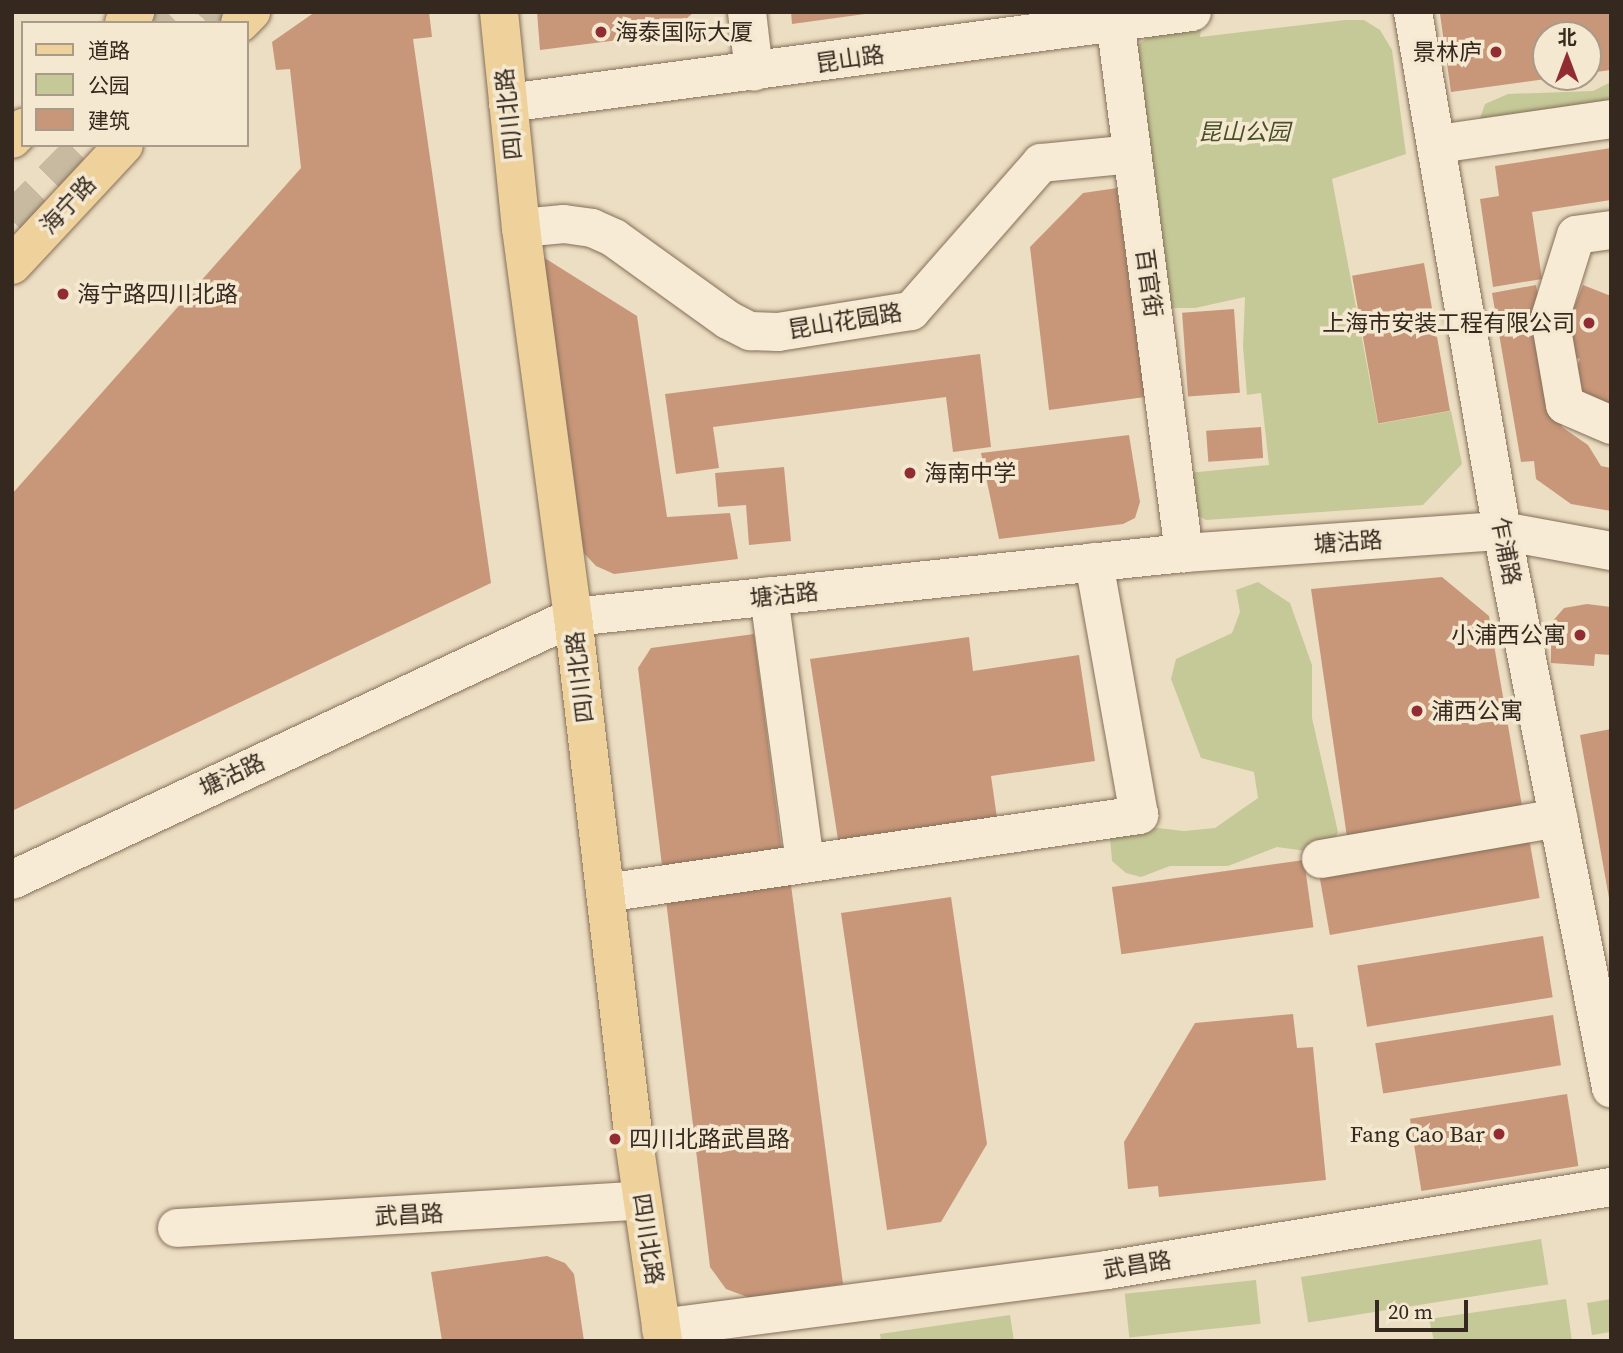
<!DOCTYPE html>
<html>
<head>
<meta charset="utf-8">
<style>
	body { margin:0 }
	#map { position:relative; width:1623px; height:1353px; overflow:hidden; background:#ecdec2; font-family:"Source Serif 4","Noto Sans SC",serif }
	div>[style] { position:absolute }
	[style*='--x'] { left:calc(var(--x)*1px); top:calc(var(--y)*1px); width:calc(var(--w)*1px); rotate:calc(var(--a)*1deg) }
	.green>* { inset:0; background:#c5c997; transform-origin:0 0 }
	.building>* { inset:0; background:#c89779; transform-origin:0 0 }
	.highway-tunnel>* { height:38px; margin-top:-19px; transform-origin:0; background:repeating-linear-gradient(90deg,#c7baa1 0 38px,transparent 0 57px) }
	.roads { filter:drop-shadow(0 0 2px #856f5a) drop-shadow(0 0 2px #856f5a) }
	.minor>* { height:38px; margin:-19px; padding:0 19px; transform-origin:19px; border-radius:19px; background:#f7ebd5 }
	.major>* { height:38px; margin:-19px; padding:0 19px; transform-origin:19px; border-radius:19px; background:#eed19b }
	.dots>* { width:19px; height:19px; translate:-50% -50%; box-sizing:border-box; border:4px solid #f4e8d1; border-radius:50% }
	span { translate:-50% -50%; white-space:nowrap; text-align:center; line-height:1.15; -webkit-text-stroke:7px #f4e8d1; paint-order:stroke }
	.poi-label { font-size:23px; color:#35281e }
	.left { translate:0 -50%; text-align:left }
	.right { translate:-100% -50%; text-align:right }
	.street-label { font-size:23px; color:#35281e }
	.park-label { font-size:23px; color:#485125; font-style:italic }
	.frame { position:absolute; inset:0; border:14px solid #35281e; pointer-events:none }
	.legend { position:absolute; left:21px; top:21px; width:228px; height:126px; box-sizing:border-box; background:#f4e8d1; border:2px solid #a89b89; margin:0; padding:9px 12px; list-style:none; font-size:21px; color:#35281e }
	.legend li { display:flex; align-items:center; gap:14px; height:35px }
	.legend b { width:35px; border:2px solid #a89b89 }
	.north { position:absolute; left:1532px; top:21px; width:70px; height:70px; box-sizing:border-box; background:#f4e8d1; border:2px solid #a89b89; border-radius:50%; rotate:0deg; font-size:19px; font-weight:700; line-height:28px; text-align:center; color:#35281e }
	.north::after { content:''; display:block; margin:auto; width:24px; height:32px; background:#912d32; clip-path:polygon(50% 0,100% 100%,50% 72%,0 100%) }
	.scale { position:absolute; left:1375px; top:1300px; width:93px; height:32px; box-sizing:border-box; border:4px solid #35281e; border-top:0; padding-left:9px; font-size:21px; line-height:24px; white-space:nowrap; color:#35281e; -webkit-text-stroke:5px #f4e8d1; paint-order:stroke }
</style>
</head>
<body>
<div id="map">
	<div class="green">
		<i style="clip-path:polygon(1345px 20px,1364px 20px,1380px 30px,1392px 50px,1406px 154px,1332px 179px,1378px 424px,1451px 411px,1462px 464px,1423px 505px,1206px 520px,1192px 512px,1188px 473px,1269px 465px,1261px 393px,1247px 395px,1243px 346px,1245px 297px,1195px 308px,1161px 308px,1137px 45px,1159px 30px,1177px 24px,1201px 30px,1200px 37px)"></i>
		<i style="clip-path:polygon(1611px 82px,1611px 135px,1535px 152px,1478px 124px,1485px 104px,1508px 94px,1593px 91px)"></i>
		<i style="clip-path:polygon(1258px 582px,1290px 603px,1312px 665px,1312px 718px,1338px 832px,1331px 845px,1306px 851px,1277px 847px,1228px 866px,1170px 866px,1141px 877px,1126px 873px,1112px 861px,1110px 837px,1131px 825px,1184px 831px,1215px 828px,1258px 798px,1254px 772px,1201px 758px,1171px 679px,1176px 659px,1232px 633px,1240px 612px,1236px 590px)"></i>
		<i style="left:1541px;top:1239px;width:46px;height:243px;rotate:81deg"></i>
		<i style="left:1256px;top:1280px;width:44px;height:132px;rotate:84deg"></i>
		<i style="clip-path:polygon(1566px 1299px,1572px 1341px,1434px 1341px,1429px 1319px)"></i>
		<i style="clip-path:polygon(1611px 1299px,1611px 1332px,1592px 1335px,1587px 1303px)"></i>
		<i style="clip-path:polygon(1010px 1315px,1014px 1341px,881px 1341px,880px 1334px)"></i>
	</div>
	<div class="building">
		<i style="clip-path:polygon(315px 12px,429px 12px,432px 37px,413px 39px,491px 583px,12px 811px,12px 494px,301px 168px,290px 69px,276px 70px,272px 42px)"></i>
		<i style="clip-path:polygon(537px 12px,694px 12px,677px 27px,650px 36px,540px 50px)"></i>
		<i style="clip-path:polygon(791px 12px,865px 12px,865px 14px,792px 24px)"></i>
		<i style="clip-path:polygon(1452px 12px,1611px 12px,1611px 70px,1588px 73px,1588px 35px,1546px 35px,1546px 79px,1451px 92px,1440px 14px)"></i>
		<i style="clip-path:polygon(1611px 148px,1611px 200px,1532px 212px,1542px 279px,1493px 287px,1480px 199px,1499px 196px,1495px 166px)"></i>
		<i style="clip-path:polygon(1117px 188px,1145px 397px,1049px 410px,1030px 247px,1083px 193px)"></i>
		<i style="clip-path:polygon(543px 257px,637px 316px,667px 517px,730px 513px,738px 559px,614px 574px,596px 566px,581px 550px)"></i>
		<i style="left:1424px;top:263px;width:150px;height:73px;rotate:80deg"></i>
		<i style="clip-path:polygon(1536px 285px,1562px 427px,1588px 445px,1601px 466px,1611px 468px,1611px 511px,1571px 504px,1536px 479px,1534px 461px,1521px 462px,1492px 293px)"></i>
		<i style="clip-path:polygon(1583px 285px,1611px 296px,1611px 408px,1567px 391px,1580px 359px,1557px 350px)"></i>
		<i style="left:1234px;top:309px;width:84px;height:52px;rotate:86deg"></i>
		<i style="clip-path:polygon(980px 354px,991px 447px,953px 452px,946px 397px,713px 427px,719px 468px,676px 474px,665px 394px)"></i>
		<i style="left:1261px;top:427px;width:31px;height:55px;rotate:86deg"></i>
		<i style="clip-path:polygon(1129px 435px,1140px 502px,1135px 518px,1123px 524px,999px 539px,981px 453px)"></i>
		<i style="clip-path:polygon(784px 467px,791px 541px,749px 545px,746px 505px,718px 507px,715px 473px)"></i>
		<i style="clip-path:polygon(1442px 577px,1489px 616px,1522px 806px,1347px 837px,1311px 589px)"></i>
		<i style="clip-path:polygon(1587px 604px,1611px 607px,1611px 655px,1595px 654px,1594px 666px,1551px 663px,1551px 623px,1564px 608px)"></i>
		<i style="clip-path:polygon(754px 634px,783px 859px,663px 874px,638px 668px,651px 648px)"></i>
		<i style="clip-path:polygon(969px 637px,973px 671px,1079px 655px,1095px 761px,991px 776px,997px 818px,839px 846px,810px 659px)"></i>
		<i style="clip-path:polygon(1611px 729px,1611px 897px,1609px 898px,1580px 735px)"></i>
		<i style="left:1529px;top:838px;width:61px;height:213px;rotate:80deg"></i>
		<i style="left:1304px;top:860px;width:68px;height:194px;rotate:82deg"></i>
		<i style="clip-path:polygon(791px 885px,843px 1284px,750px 1298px,726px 1289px,710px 1267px,666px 900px)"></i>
		<i style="clip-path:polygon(951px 897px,987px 1144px,941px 1222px,887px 1230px,841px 913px)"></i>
		<i style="left:1543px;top:936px;width:62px;height:188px;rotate:81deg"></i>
		<i style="clip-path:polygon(1293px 1014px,1297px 1048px,1313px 1047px,1326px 1180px,1159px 1197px,1158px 1186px,1128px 1189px,1124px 1142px,1195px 1023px)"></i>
		<i style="left:1553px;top:1015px;width:51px;height:180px;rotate:81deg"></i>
		<i style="left:1567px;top:1094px;width:73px;height:159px;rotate:81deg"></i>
		<i style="clip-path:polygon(547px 1256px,565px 1263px,574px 1274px,584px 1341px,442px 1341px,431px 1272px)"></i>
	</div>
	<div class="highway-tunnel">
		<i style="--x:155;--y:23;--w:16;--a:-45"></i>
		<i style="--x:207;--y:23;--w:16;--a:-45"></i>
		<i style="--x:12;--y:221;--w:107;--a:-45.4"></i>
	</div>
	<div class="roads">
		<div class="minor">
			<i style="--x:747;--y:12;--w:60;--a:83.3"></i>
			<i style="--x:1114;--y:12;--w:546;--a:82.63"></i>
			<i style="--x:1413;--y:12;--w:527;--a:80.27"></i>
			<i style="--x:1502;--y:531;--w:568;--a:78.93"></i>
			<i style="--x:508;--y:103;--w:690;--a:-7.58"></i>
			<i style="--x:1438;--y:144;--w:175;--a:-8.2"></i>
			<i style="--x:521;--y:228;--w:43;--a:-5.3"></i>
			<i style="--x:564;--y:224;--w:28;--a:8"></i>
			<i style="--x:592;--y:228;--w:24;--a:24"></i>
			<i style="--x:614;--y:238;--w:140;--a:35.7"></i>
			<i style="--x:728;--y:320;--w:25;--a:27"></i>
			<i style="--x:750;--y:331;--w:28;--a:2"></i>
			<i style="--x:778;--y:332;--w:135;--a:-9"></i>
			<i style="--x:911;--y:311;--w:197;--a:-48.7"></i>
			<i style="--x:1041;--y:163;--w:91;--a:-5.6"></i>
			<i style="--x:1611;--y:230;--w:35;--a:172"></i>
			<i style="--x:1576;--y:235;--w:87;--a:107.4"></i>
			<i style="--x:1550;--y:318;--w:88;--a:80.2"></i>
			<i style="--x:1565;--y:405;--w:50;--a:23.5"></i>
			<i style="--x:769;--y:596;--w:270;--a:82.3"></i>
			<i style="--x:1321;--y:859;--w:241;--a:-9.8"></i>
			<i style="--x:12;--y:880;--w:620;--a:-25.12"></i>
			<i style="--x:573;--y:617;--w:614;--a:-5.98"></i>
			<i style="--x:1184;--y:553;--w:319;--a:-4"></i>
			<i style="--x:1502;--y:531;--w:111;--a:10.4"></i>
			<i style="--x:605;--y:893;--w:540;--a:-8.31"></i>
			<i style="--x:1139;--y:815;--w:257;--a:-100.1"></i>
			<i style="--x:177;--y:1228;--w:466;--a:-3.4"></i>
			<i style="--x:661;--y:1328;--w:450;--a:-7.4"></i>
			<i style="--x:1107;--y:1270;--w:511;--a:-9.35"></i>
		</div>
		<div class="major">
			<i style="--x:499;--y:12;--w:217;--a:84.2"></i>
			<i style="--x:521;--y:228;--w:392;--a:82.4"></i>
			<i style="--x:573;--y:617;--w:528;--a:83.36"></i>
			<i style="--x:634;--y:1141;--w:202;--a:81.7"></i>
			<i style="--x:124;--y:23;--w:16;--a:-45"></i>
			<i style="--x:240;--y:23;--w:16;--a:-45"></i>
			<i style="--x:12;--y:139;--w:16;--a:-45"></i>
			<i style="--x:12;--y:265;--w:164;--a:-47"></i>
		</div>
	</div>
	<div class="dots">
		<i style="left:601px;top:32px;background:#912d32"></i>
		<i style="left:1496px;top:52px;background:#912d32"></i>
		<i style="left:63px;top:294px;background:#912d32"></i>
		<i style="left:1589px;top:323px;background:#912d32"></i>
		<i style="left:910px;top:473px;background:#912d32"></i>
		<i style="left:1580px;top:635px;background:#912d32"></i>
		<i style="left:1417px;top:711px;background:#912d32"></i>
		<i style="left:1499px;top:1134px;background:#912d32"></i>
		<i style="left:615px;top:1139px;background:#912d32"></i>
	</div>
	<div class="poi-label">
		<span class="left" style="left:615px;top:32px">海泰国际大厦</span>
		<span class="right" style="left:1482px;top:52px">景林庐</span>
		<span class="left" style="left:77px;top:294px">海宁路四川北路</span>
		<span class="right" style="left:1575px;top:323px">上海市安装工程有限公司</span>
		<span class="left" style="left:924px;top:473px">海南中学</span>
		<span class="right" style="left:1566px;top:635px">小浦西公寓</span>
		<span class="left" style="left:1431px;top:711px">浦西公寓</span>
		<span class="right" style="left:1485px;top:1134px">Fang Cao Bar</span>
		<span class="left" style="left:629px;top:1139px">四川北路武昌路</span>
	</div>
	<div class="street-label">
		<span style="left:850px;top:59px;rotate:-8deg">昆山路</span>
		<span style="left:509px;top:114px;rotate:-96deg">四川北路</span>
		<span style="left:68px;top:205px;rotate:-47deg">海宁路</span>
		<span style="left:1149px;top:283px;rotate:82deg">百官街</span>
		<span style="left:845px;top:321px;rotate:-9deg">昆山花园路</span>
		<span style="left:1348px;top:542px;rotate:-4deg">塘沽路</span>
		<span style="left:1506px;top:551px;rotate:79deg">乍浦路</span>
		<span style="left:784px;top:595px;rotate:-6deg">塘沽路</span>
		<span style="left:580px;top:677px;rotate:-97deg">四川北路</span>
		<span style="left:232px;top:775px;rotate:-25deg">塘沽路</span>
		<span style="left:409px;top:1215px;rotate:-3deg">武昌路</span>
		<span style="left:648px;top:1239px;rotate:81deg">四川北路</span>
		<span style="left:1137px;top:1265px;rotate:-9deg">武昌路</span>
	</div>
	<div class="park-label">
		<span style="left:1244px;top:132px">昆山公园</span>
	</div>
	<div class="frame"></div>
	<ul class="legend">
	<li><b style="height:9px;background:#eed19b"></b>道路</li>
	<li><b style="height:19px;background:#c5c997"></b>公园</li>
	<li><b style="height:19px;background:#c89779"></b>建筑</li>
	</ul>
	<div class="north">北</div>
	<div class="scale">20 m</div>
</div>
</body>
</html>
